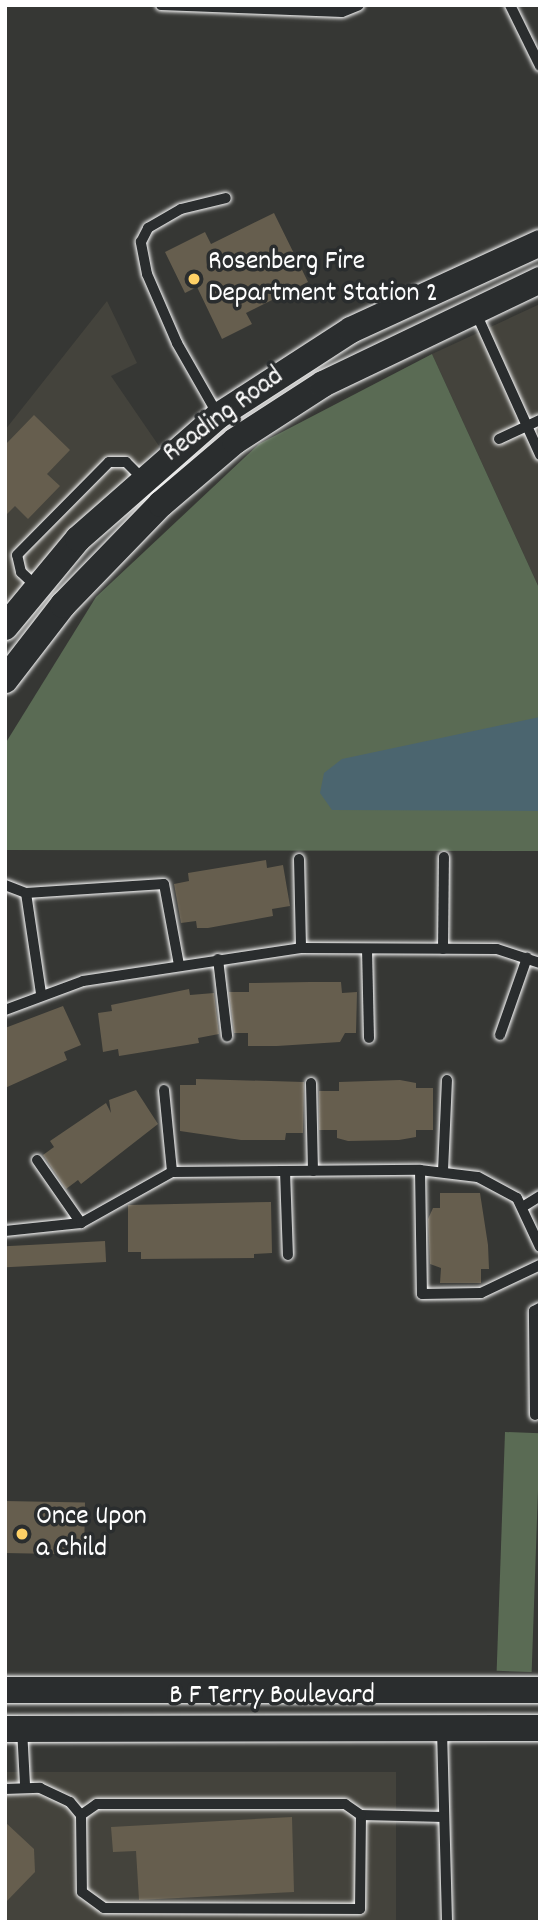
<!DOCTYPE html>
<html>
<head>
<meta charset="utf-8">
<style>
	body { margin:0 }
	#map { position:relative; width:545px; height:1927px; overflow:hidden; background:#363734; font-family:Dekko,sans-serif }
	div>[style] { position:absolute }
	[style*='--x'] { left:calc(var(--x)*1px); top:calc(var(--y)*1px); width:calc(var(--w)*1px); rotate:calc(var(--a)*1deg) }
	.built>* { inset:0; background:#44433c; transform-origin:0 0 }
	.green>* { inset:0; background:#5a6b54; transform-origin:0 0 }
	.water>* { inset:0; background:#4b656f }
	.building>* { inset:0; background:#665e4e; transform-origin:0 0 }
	.roads { filter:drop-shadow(0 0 2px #fff) drop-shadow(0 0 2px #fff) }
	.service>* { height:10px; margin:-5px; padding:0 5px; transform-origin:5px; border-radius:5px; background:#2a2d2e }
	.secondary>* { height:26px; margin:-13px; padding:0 13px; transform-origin:13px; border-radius:13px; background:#2a2d2e }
	.dots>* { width:19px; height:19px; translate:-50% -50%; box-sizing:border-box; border:4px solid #2a2d2e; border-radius:50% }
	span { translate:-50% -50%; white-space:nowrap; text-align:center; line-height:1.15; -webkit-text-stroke:7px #2a2d2e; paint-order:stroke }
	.poi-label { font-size:28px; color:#fff }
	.left { translate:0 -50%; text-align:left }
	.street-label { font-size:28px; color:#fff }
	.frame { position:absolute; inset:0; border:7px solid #fff; pointer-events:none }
</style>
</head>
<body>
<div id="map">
	<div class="built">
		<i style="clip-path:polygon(107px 301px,137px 363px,111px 376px,159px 446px,5px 611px,5px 430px)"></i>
		<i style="clip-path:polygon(540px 304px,540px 590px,432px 354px)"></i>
		<i style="left:5px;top:1772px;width:391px;height:150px"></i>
	</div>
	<div class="green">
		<i style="clip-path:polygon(432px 354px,540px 590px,540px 851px,5px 850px,5px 744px,96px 597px,259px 444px)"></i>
		<i style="left:505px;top:1432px;width:35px;height:239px;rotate:2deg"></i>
	</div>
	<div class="water">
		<i style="clip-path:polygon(540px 717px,540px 811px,332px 810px,320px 793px,324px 773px,342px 759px)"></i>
	</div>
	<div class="building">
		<i style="clip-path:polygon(274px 213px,308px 282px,246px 313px,252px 324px,222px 339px,197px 287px,185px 293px,165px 252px,205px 232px,211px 244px)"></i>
		<i style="clip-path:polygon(34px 415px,70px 450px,47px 474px,60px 486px,28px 519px,15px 506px,5px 516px,5px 445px)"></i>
		<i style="clip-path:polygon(266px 860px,267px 868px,283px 865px,290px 906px,272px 909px,273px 916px,208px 928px,197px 928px,196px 921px,181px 923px,174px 884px,189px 881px,188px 873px)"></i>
		<i style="clip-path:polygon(310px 982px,341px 982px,342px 993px,357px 992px,356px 1033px,345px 1033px,340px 1042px,277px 1046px,248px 1046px,248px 1033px,234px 1033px,229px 992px,249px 992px,249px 983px)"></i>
		<i style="clip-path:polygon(189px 989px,190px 995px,214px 993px,219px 1034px,198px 1038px,199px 1043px,119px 1056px,118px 1049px,103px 1052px,98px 1013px,112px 1011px,111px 1005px)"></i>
		<i style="clip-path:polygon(63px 1006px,81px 1045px,64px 1052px,67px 1060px,5px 1088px,5px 1028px)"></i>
		<i style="clip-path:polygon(196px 1079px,304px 1082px,303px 1133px,286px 1133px,285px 1140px,241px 1140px,180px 1131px,180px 1085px,196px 1085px)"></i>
		<i style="clip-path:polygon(400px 1080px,416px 1083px,416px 1088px,433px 1088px,433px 1130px,416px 1130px,416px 1137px,399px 1140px,348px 1141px,337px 1138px,337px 1130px,319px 1130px,319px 1091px,339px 1091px,339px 1082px)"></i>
		<i style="clip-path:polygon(136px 1090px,158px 1124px,81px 1184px,78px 1180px,66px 1189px,43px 1155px,54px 1147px,50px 1141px,106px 1103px,111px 1113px,109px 1100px)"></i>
		<i style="clip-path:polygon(440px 1193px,480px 1193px,488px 1245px,489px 1269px,481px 1269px,481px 1283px,440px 1283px,441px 1268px,430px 1264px,428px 1219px,433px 1208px,440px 1208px)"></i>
		<i style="clip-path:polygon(271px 1202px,272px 1253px,254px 1254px,254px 1258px,141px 1259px,141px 1252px,128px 1252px,128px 1205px)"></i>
		<i style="left:105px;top:1241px;width:21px;height:100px;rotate:87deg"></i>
		<i style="left:5px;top:1501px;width:80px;height:52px;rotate:1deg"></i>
		<i style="clip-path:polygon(292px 1817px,294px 1892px,139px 1900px,136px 1851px,113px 1852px,111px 1827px)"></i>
		<i style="clip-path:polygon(5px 1822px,34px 1849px,35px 1872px,5px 1903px)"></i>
	</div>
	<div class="roads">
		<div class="service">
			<i style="--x:161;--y:5;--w:181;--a:2.2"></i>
			<i style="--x:342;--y:12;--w:18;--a:-22"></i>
			<i style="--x:510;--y:5;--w:68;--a:63.8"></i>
			<i style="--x:476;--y:313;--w:156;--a:65.7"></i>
			<i style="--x:218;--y:415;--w:83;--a:-119.7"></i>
			<i style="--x:177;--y:343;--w:75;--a:-113.5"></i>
			<i style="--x:147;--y:274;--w:33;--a:-101"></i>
			<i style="--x:141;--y:242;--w:16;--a:-63"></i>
			<i style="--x:148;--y:228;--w:38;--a:-30"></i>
			<i style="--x:181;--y:209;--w:46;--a:-13.7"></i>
			<i style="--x:499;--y:439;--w:45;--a:-24.9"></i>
			<i style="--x:37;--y:587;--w:22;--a:-137"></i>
			<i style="--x:21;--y:572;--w:17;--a:-103"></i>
			<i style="--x:17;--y:555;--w:131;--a:-45.3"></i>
			<i style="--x:109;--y:462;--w:17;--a:0"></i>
			<i style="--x:126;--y:462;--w:25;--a:45"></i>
			<i style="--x:299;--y:859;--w:89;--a:88.7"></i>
			<i style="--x:5;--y:885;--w:22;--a:21"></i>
			<i style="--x:26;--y:893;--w:101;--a:81.5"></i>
			<i style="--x:26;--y:893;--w:138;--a:-3.7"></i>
			<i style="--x:164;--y:884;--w:82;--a:79.5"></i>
			<i style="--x:367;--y:949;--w:89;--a:88.7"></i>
			<i style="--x:443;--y:949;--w:92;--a:-89.4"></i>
			<i style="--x:218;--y:959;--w:78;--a:83.3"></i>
			<i style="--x:5;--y:1010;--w:83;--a:-20.4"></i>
			<i style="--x:83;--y:981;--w:220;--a:-8.6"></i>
			<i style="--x:301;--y:948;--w:196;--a:0.3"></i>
			<i style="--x:497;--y:949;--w:45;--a:18"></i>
			<i style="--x:500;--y:1035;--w:82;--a:-70.7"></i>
			<i style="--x:311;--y:1083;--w:88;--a:88.7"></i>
			<i style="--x:164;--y:1090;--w:82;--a:84.4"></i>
			<i style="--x:37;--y:1160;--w:77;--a:55.1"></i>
			<i style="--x:420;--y:1170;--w:124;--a:89.1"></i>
			<i style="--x:422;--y:1294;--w:59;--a:-1"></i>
			<i style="--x:481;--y:1293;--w:65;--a:-25.4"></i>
			<i style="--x:285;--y:1171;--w:84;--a:88"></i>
			<i style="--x:443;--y:1171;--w:91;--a:-87.5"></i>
			<i style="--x:524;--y:1206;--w:19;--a:-32"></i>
			<i style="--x:5;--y:1231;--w:76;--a:-6"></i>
			<i style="--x:81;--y:1223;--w:104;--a:-29.3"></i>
			<i style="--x:172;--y:1172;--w:248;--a:-0.5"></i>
			<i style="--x:420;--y:1170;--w:58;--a:6.9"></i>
			<i style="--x:478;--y:1177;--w:44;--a:28.3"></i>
			<i style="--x:517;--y:1198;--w:54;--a:64.9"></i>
			<i style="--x:535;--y:1415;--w:104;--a:-90.6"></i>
			<i style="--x:534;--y:1311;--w:7;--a:-27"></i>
			<i style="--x:22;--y:1729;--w:56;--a:86.9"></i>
			<i style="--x:442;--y:1730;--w:192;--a:88.5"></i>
			<i style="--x:5;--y:1789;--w:35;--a:-2"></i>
			<i style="--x:40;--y:1788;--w:33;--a:25"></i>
			<i style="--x:70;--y:1802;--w:17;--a:50"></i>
			<i style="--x:81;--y:1815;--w:77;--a:89.3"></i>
			<i style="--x:82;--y:1892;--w:27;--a:36"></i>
			<i style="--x:104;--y:1908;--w:256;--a:0.2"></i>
			<i style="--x:360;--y:1909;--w:94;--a:-89.4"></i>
			<i style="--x:361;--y:1815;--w:83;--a:1.4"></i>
			<i style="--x:81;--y:1815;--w:19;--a:-35"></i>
			<i style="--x:97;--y:1804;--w:248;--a:0"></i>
			<i style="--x:345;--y:1804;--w:19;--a:35"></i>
		</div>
		<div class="secondary">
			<i style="--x:5;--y:627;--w:114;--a:-50.3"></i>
			<i style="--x:78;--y:539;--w:186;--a:-41.3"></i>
			<i style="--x:218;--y:416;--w:158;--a:-32.9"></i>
			<i style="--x:351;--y:330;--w:208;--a:-24.7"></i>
			<i style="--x:5;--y:680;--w:95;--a:-52.3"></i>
			<i style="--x:63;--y:605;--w:141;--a:-45.9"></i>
			<i style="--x:161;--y:504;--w:97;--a:-40.4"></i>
			<i style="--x:235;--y:441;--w:105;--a:-32.9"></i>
			<i style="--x:323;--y:384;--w:241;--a:-25.6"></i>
			<i style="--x:5;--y:1690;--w:535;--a:0"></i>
			<i style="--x:5;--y:1729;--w:535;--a:-0.11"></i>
		</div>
	</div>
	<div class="dots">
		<i style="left:194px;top:279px;background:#ffd166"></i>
		<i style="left:22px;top:1534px;background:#ffd166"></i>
	</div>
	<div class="poi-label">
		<span class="left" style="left:208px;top:279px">Rosenberg Fire<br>Department Station 2</span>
		<span class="left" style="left:36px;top:1534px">Once Upon<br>a Child</span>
	</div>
	<div class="street-label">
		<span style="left:224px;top:416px;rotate:-36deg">Reading Road</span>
		<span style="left:272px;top:1697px">B F Terry Boulevard</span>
	</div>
	<div class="frame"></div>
</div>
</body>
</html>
